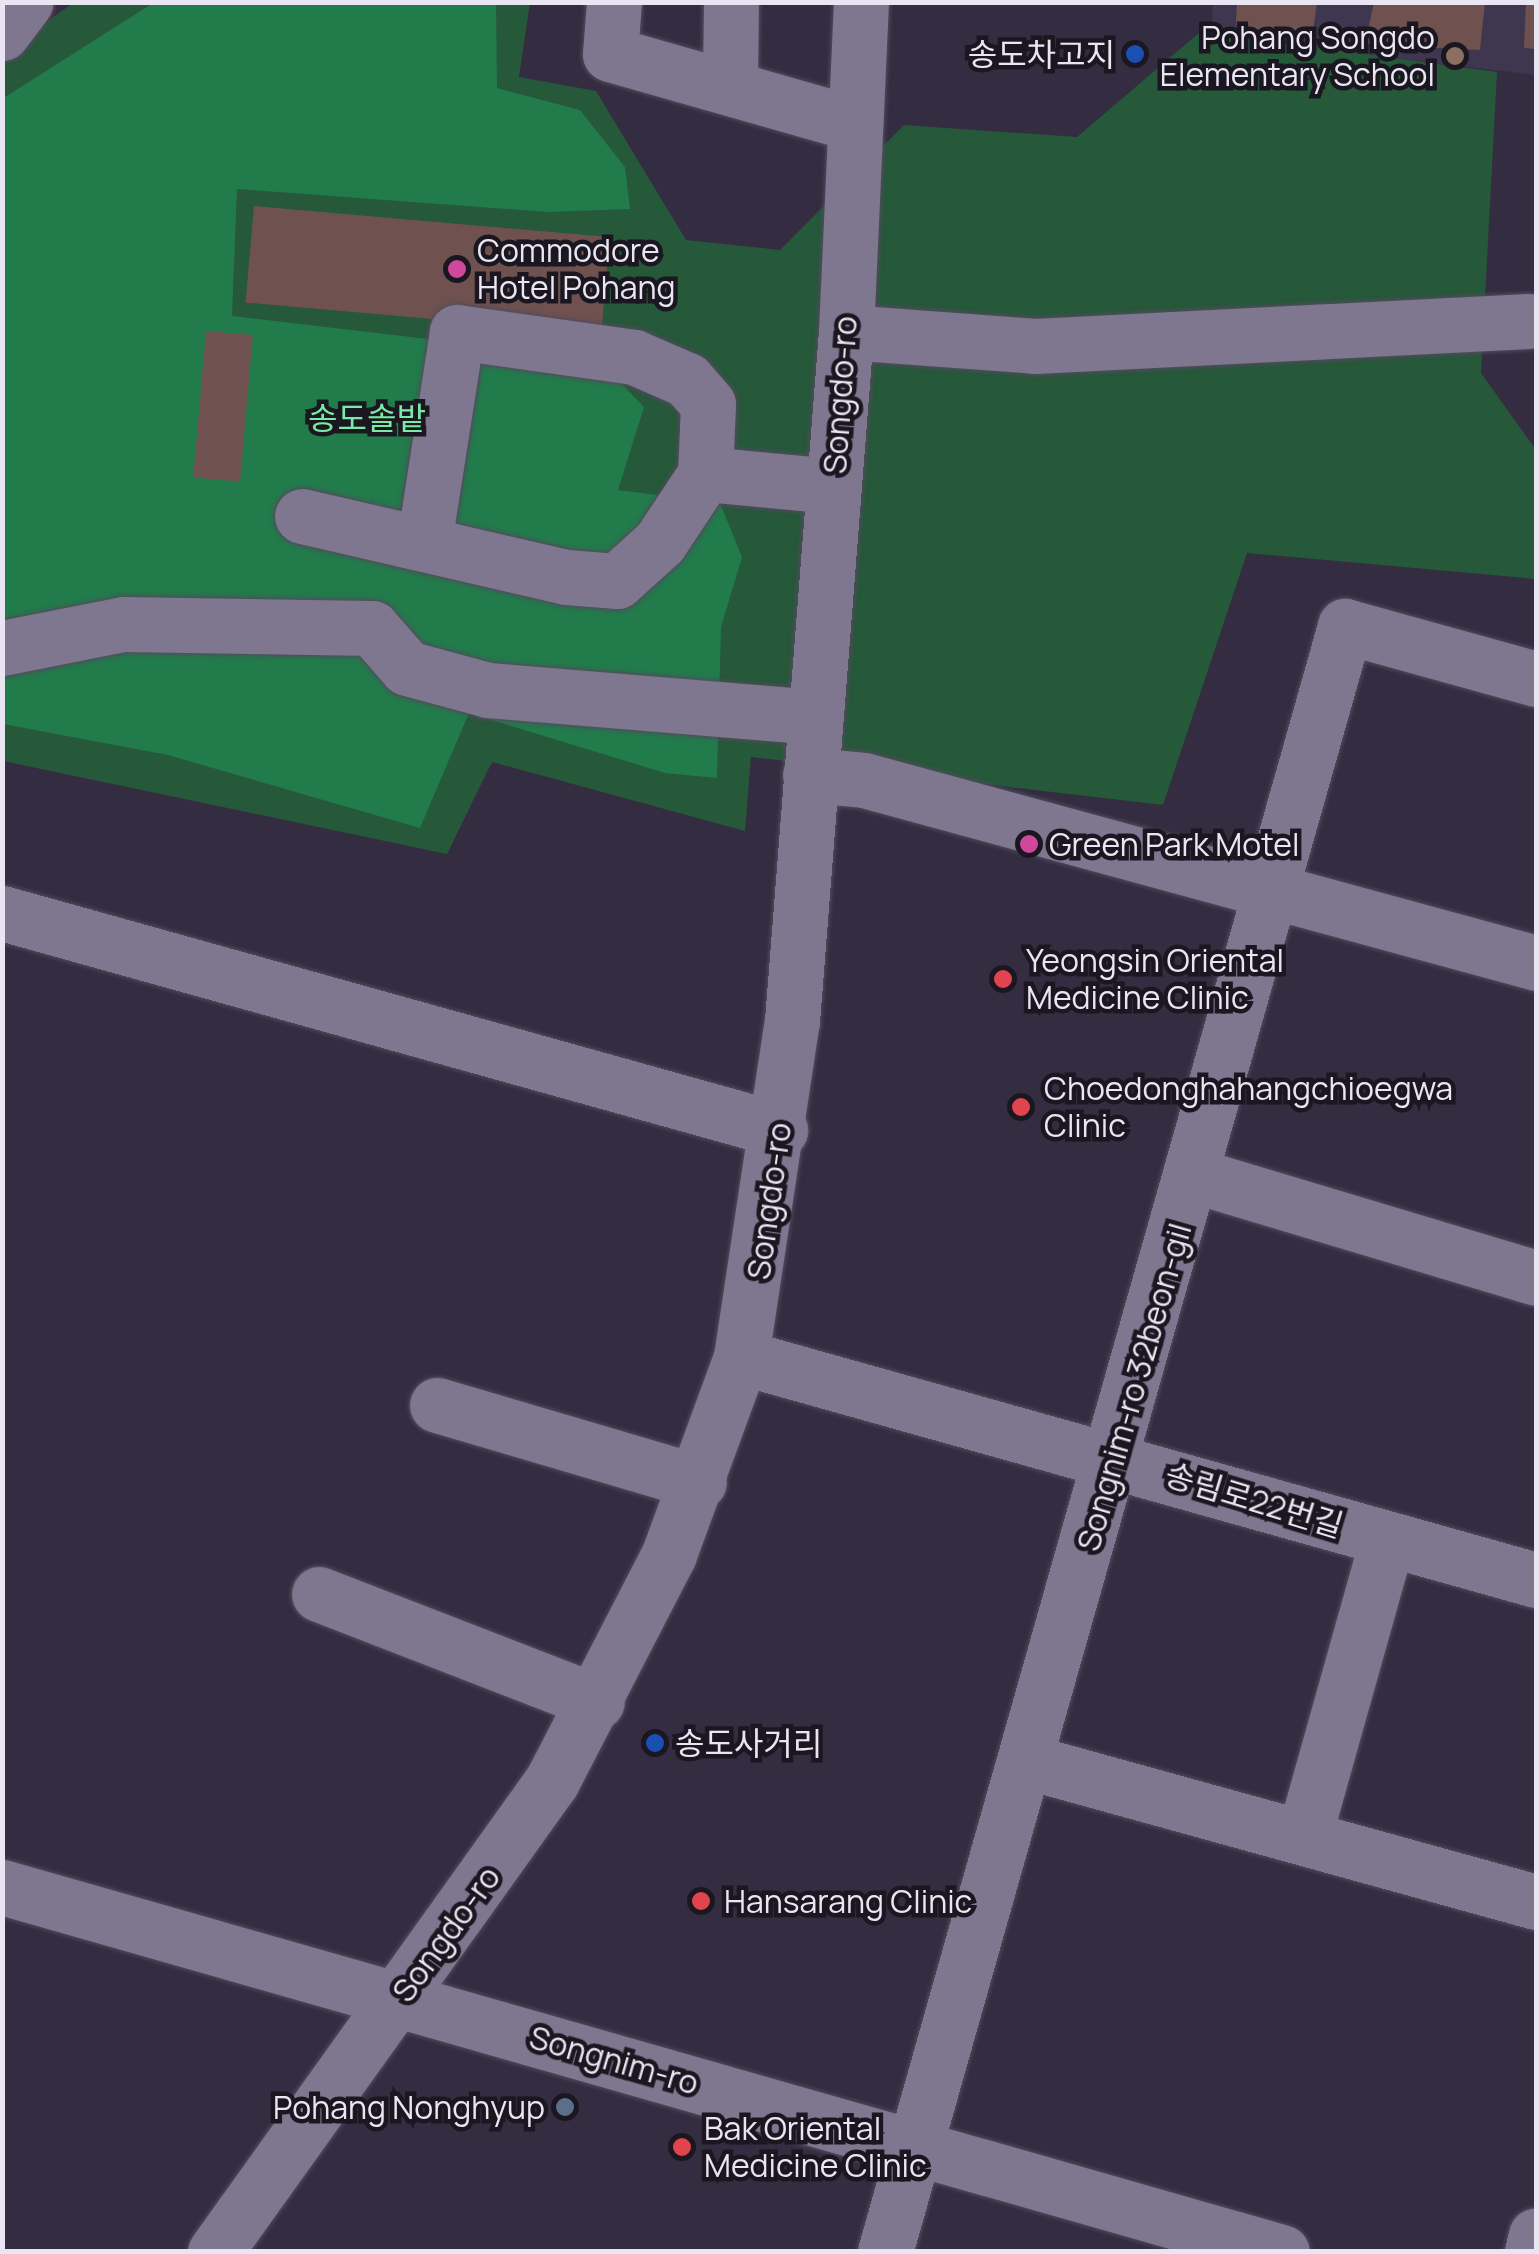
<!DOCTYPE html>
<html>
<head>
<meta charset="utf-8">
<style>
	body { margin:0 }
	#map { position:relative; width:1539px; height:2254px; overflow:hidden; background:#342c41; font-family:Manrope,"Noto Sans KR",sans-serif }
	div>[style] { position:absolute }
	[style*='--x'] { left:calc(var(--x)*1px); top:calc(var(--y)*1px); width:calc(var(--w)*1px); rotate:calc(var(--a)*1deg) }
	.built>* { inset:0; background:#3f3650 }
	.green>* { inset:0; background:#26583a }
	.forest>* { inset:0; background:#227b4b }
	.building>* { inset:0; background:#6f524f; transform-origin:0 0 }
	.roads { filter:drop-shadow(0 0 2px #524a5d) drop-shadow(0 0 2px #524a5d) }
	.minor>* { height:55px; margin:-27.5px; padding:0 27.5px; transform-origin:27.5px; border-radius:27.5px; background:#7f768f }
	.dots>* { width:28px; height:28px; translate:-50% -50%; box-sizing:border-box; border:5px solid #1a1720; border-radius:50% }
	span { translate:-50% -50%; white-space:nowrap; text-align:center; line-height:1.15; -webkit-text-stroke:9px #1a1720; paint-order:stroke }
	.poi-label { font-size:32px; color:#eae5f3 }
	.right { translate:-100% -50%; text-align:right }
	.left { translate:0 -50%; text-align:left }
	.street-label { font-size:32px; color:#eae5f3 }
	.park-label { font-size:32px; color:#7aeba6 }
	.frame { position:absolute; inset:0; border:5px solid #eae5f3; pointer-events:none }
</style>
</head>
<body>
<div id="map">
	<div class="built">
		<i style="clip-path:polygon(1213px 3px,1536px 3px,1536px 75px,1211px 37px)"></i>
	</div>
	<div class="green">
		<i style="clip-path:polygon(73px 3px,530px 3px,519px 77px,596px 91px,686px 240px,780px 250px,904px 125px,1077px 137px,1200px 32px,1497px 72px,1481px 373px,1536px 450px,1536px 579px,1247px 553px,1163px 805px,751px 757px,745px 831px,492px 762px,447px 854px,3px 761px,3px 53px)"></i>
	</div>
	<div class="forest">
		<i style="clip-path:polygon(153px 3px,496px 3px,497px 88px,580px 110px,625px 167px,630px 209px,548px 212px,237px 189px,232px 316px,598px 359px,644px 407px,618px 490px,720px 503px,742px 557px,721px 627px,717px 778px,665px 773px,469px 713px,420px 828px,168px 755px,3px 724px,2px 99px)"></i>
	</div>
	<div class="building">
		<i style="clip-path:polygon(1237px 2px,1317px 2px,1312px 39px,1236px 25px)"></i>
		<i style="clip-path:polygon(1374px 2px,1485px 2px,1480px 50px,1365px 44px)"></i>
		<i style="clip-path:polygon(1526px 2px,1536px 2px,1536px 49px,1524px 48px)"></i>
		<i style="left:254px;top:206px;width:357px;height:97px;rotate:5deg"></i>
		<i style="left:206px;top:331px;width:47px;height:147px;rotate:5deg"></i>
	</div>
	<div class="roads">
		<div class="minor">
			<i style="--x:614;--y:2;--w:52;--a:94.4"></i>
			<i style="--x:610;--y:54;--w:255;--a:15.9"></i>
			<i style="--x:2;--y:33;--w:39;--a:-53"></i>
			<i style="--x:730;--y:82;--w:80;--a:-89.3"></i>
			<i style="--x:846;--y:332;--w:190;--a:4.2"></i>
			<i style="--x:1035;--y:346;--w:494;--a:-2.9"></i>
			<i style="--x:705;--y:474;--w:129;--a:5.4"></i>
			<i style="--x:302;--y:516;--w:271;--a:13"></i>
			<i style="--x:566;--y:577;--w:51;--a:4.5"></i>
			<i style="--x:617;--y:581;--w:58;--a:-42.2"></i>
			<i style="--x:660;--y:542;--w:82;--a:-56.5"></i>
			<i style="--x:705;--y:474;--w:70;--a:-87.5"></i>
			<i style="--x:708;--y:404;--w:32;--a:-131"></i>
			<i style="--x:687;--y:380;--w:58;--a:-156.5"></i>
			<i style="--x:634;--y:357;--w:179;--a:-172"></i>
			<i style="--x:457;--y:332;--w:214;--a:98.9"></i>
			<i style="--x:2;--y:648;--w:123;--a:-11.2"></i>
			<i style="--x:123;--y:624;--w:249;--a:0.9"></i>
			<i style="--x:372;--y:628;--w:53;--a:48.8"></i>
			<i style="--x:407;--y:668;--w:84;--a:15.2"></i>
			<i style="--x:488;--y:690;--w:328;--a:4.7"></i>
			<i style="--x:810;--y:775;--w:54;--a:5.3"></i>
			<i style="--x:864;--y:780;--w:696;--a:15.23"></i>
			<i style="--x:2;--y:913;--w:808;--a:15.58"></i>
			<i style="--x:1193;--y:1175;--w:358;--a:16.7"></i>
			<i style="--x:741;--y:1357;--w:826;--a:15.67"></i>
			<i style="--x:437;--y:1405;--w:273;--a:16.4"></i>
			<i style="--x:319;--y:1594;--w:298;--a:21.2"></i>
			<i style="--x:1029;--y:1762;--w:526;--a:15.44"></i>
			<i style="--x:1304;--y:1836;--w:307;--a:-74.3"></i>
			<i style="--x:2;--y:1887;--w:1331;--a:15.92"></i>
			<i style="--x:215;--y:2252;--w:579;--a:-54.42"></i>
			<i style="--x:552;--y:1781;--w:255;--a:-62.7"></i>
			<i style="--x:669;--y:1554;--w:210;--a:-69.9"></i>
			<i style="--x:741;--y:1357;--w:340;--a:-81.4"></i>
			<i style="--x:792;--y:1021;--w:691;--a:-85.52"></i>
			<i style="--x:846;--y:332;--w:330;--a:-87.4"></i>
			<i style="--x:885;--y:2252;--w:1690;--a:-74.2"></i>
			<i style="--x:1345;--y:626;--w:198;--a:15.5"></i>
			<i style="--x:1532;--y:2252;--w:17;--a:-77"></i>
		</div>
	</div>
	<div class="dots">
		<i style="left:1135px;top:54px;background:#1a4fb4"></i>
		<i style="left:1455px;top:56px;background:#8d6e63"></i>
		<i style="left:457px;top:269px;background:#d1479c"></i>
		<i style="left:1029px;top:844px;background:#d1479c"></i>
		<i style="left:1003px;top:979px;background:#e0444e"></i>
		<i style="left:1021px;top:1107px;background:#e0444e"></i>
		<i style="left:655px;top:1743px;background:#1a4fb4"></i>
		<i style="left:701px;top:1901px;background:#e0444e"></i>
		<i style="left:565px;top:2107px;background:#5c6f8a"></i>
		<i style="left:682px;top:2147px;background:#e0444e"></i>
	</div>
	<div class="poi-label">
		<span class="right" style="left:1435px;top:56px">Pohang Songdo<br>Elementary School</span>
		<span class="right" style="left:1115px;top:54px">송도차고지</span>
		<span class="left" style="left:477px;top:269px">Commodore<br>Hotel Pohang</span>
		<span class="left" style="left:1049px;top:844px">Green Park Motel</span>
		<span class="left" style="left:1026px;top:979px">Yeongsin Oriental<br>Medicine Clinic</span>
		<span class="left" style="left:1044px;top:1107px">Choedonghahangchioegwa<br>Clinic</span>
		<span class="left" style="left:675px;top:1743px">송도사거리</span>
		<span class="left" style="left:724px;top:1901px">Hansarang Clinic</span>
		<span class="right" style="left:545px;top:2107px">Pohang Nonghyup</span>
		<span class="left" style="left:704px;top:2147px">Bak Oriental<br>Medicine Clinic</span>
	</div>
	<div class="street-label">
		<span style="left:840px;top:395px;rotate:-86deg">Songdo-ro</span>
		<span style="left:769px;top:1201px;rotate:-82deg">Songdo-ro</span>
		<span style="left:1134px;top:1387px;rotate:-74deg">Songnim-ro 32beon-gil</span>
		<span style="left:1254px;top:1500px;rotate:17deg">송림로22번길</span>
		<span style="left:446px;top:1934px;rotate:-54deg">Songdo-ro</span>
		<span style="left:614px;top:2060px;rotate:16deg">Songnim-ro</span>
	</div>
	<div class="park-label">
		<span style="left:367px;top:418px">송도솔밭</span>
	</div>
	<div class="frame"></div>
</div>
</body>
</html>
